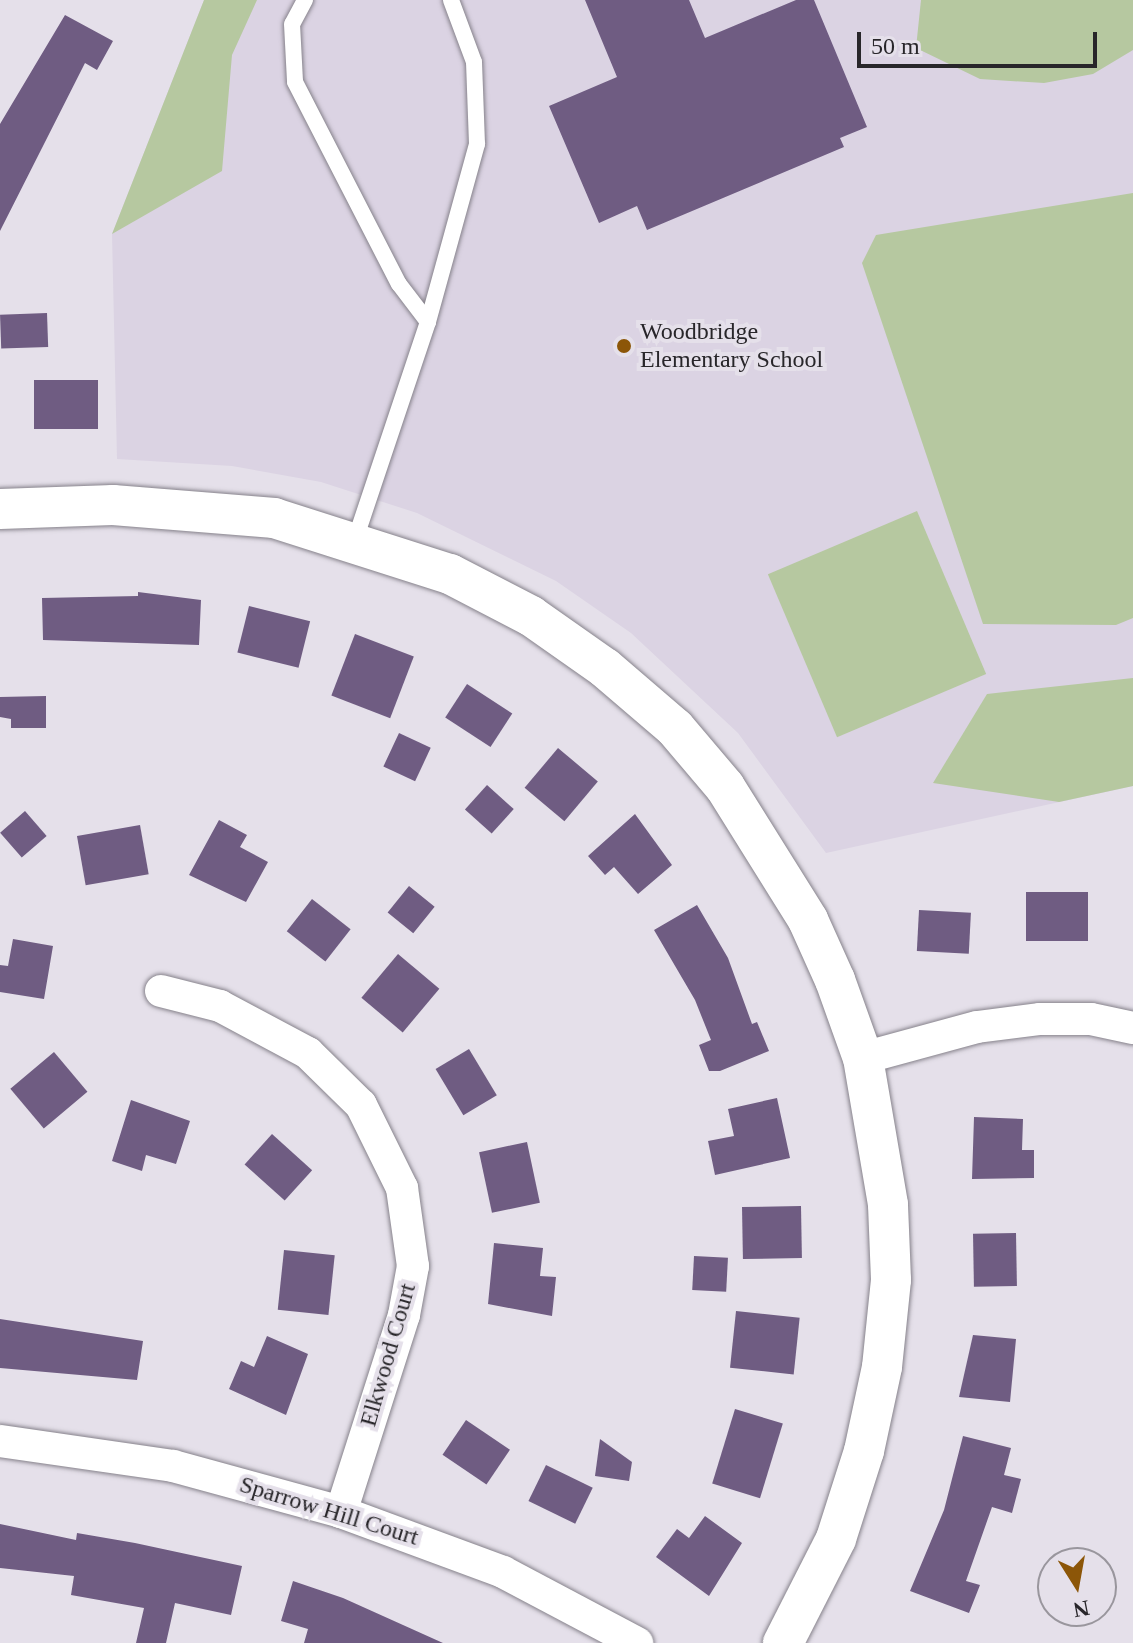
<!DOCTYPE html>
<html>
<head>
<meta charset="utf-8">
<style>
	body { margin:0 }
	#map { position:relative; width:1133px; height:1643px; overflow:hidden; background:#e5e0ea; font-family:Georgia,serif }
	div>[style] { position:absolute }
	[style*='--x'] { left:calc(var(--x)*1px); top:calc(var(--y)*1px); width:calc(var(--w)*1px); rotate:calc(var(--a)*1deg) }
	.built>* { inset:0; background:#dbd3e3 }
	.green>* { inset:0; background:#b6c8a0; transform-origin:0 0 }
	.building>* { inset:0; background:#6f5c82; transform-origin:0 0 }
	.roads { filter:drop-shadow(0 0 2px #86828b) drop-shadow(0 0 2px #86828b) }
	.service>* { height:16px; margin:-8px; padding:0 8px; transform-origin:8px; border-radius:8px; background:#fff }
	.minor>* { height:32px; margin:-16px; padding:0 16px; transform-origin:16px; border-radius:16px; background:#fff }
	.tertiary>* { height:40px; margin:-20px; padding:0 20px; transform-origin:20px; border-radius:20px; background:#fff }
	.dots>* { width:22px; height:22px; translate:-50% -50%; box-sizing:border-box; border:4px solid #e5e0ea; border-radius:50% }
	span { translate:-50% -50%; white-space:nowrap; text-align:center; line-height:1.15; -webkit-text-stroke:8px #e5e0ea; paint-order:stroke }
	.poi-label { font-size:24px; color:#28262a }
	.left { translate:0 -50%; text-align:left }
	.street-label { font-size:24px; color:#28262a }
	.north { position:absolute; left:1037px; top:1547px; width:80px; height:80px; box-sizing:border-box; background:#e5e0ea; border:2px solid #99969d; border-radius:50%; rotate:169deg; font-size:22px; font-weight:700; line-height:32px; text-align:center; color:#28262a }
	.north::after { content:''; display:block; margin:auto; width:28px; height:36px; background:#8c5608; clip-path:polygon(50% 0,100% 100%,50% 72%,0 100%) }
	.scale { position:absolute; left:857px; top:32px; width:240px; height:36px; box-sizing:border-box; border:4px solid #28262a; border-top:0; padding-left:10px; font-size:24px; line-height:28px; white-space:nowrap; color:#28262a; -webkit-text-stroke:6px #e5e0ea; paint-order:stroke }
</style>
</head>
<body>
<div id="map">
	<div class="built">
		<i style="clip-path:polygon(204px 0,1133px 0,1133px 786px,826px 853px,738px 733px,631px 633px,556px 581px,417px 513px,321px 482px,232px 466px,117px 459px,112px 234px)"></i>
	</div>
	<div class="green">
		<i style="clip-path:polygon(204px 0,257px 0,232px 55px,222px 171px,112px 234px)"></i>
		<i style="clip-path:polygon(921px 0,1133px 0,1133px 50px,1093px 74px,1044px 83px,980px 79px,916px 48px)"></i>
		<i style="clip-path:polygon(1133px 193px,1133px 618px,1116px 625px,983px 624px,862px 263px,876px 235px)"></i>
		<i style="left:917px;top:511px;width:177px;height:162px;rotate:67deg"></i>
		<i style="clip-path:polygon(1133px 678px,1133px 786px,1059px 802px,933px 783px,987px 694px)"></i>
	</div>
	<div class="building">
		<i style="clip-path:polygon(585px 0,689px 0,705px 38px,796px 0,814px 0,867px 127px,840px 138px,844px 147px,647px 230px,637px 206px,599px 223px,549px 106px,617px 77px)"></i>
		<i style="clip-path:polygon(65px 15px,113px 41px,97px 70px,85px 63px,0 231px,0 124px)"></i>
		<i style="left:47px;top:313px;width:34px;height:47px;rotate:88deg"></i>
		<i style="left:34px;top:380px;width:64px;height:49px"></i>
		<i style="clip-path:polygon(138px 592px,201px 600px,199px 645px,43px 640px,42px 598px,138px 596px)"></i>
		<i style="left:249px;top:606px;width:63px;height:48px;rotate:14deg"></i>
		<i style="left:355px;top:634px;width:63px;height:66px;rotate:21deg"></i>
		<i style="left:467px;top:684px;width:54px;height:40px;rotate:33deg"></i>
		<i style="clip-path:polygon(46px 696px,46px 728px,11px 728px,11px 719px,0 717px,0 697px)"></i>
		<i style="left:399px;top:733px;width:35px;height:37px;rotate:25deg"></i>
		<i style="left:558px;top:748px;width:52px;height:52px;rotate:40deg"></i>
		<i style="left:487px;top:785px;width:36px;height:33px;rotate:42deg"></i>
		<i style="left:25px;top:811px;width:33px;height:33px;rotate:49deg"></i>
		<i style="clip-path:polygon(635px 814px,672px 865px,638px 894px,614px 867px,605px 875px,588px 856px)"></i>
		<i style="clip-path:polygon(219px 820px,247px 835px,240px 847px,268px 862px,246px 902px,189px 875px)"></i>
		<i style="left:140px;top:825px;width:50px;height:64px;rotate:80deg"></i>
		<i style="left:409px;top:886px;width:33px;height:34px;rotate:39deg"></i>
		<i style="left:1026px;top:892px;width:62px;height:49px"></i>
		<i style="left:312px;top:899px;width:49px;height:41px;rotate:38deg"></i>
		<i style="clip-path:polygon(697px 905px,728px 958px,752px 1024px,757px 1022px,769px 1051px,720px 1071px,709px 1071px,699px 1045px,711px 1040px,695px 1000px,654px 930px)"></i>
		<i style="left:919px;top:910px;width:52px;height:41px;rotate:3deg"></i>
		<i style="clip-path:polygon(13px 939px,53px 946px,44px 999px,0 992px,0 965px,8px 966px)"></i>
		<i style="left:398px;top:954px;width:54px;height:57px;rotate:40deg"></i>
		<i style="left:469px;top:1049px;width:54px;height:39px;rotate:59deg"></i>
		<i style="left:54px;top:1052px;width:52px;height:57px;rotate:50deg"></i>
		<i style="clip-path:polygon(777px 1098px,790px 1158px,715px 1175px,708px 1141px,734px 1136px,728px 1109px)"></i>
		<i style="clip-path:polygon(131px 1100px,190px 1121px,176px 1164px,146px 1155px,142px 1171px,112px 1161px)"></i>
		<i style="clip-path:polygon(974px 1117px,1023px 1119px,1022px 1150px,1034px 1150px,1034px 1178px,972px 1179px)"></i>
		<i style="left:272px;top:1134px;width:54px;height:41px;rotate:42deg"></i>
		<i style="left:527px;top:1142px;width:62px;height:49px;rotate:78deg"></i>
		<i style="left:801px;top:1206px;width:52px;height:59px;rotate:89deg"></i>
		<i style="left:1016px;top:1233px;width:53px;height:43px;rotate:89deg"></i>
		<i style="clip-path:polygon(494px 1243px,543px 1248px,540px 1276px,556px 1277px,552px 1316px,488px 1304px)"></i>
		<i style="left:284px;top:1250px;width:51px;height:60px;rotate:6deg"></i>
		<i style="left:694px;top:1256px;width:34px;height:34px;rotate:3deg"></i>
		<i style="left:736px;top:1311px;width:64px;height:57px;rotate:6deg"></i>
		<i style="clip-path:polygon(0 1319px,143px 1341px,137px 1380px,0 1368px)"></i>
		<i style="clip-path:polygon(973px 1335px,1016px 1339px,1010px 1402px,959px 1397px)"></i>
		<i style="clip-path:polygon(267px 1336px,308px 1354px,286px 1415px,229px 1389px,241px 1361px,254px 1367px)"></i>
		<i style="left:735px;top:1409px;width:50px;height:78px;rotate:17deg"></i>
		<i style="left:466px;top:1420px;width:53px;height:42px;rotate:34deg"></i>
		<i style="clip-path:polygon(963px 1436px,1011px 1448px,1004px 1475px,1021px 1479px,1012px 1513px,992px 1507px,966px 1581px,980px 1585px,969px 1613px,910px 1591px,944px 1510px)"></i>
		<i style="clip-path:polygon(600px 1439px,632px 1462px,629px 1481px,595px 1476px)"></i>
		<i style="left:546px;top:1465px;width:52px;height:40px;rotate:26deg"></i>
		<i style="clip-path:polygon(705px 1516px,742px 1543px,709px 1596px,656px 1557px,677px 1529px,689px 1538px)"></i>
		<i style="clip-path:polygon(0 1524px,76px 1540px,77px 1533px,135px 1543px,242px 1566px,231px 1615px,175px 1603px,166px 1643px,136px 1643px,144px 1608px,71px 1595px,74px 1576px,0 1568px)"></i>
		<i style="clip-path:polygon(293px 1581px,343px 1598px,443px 1643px,304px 1643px,308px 1629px,281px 1621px)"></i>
	</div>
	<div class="roads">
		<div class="service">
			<i style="--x:305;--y:0;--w:27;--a:118"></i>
			<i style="--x:292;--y:24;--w:58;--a:87"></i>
			<i style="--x:295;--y:82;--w:227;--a:62.8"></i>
			<i style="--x:399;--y:284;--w:48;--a:52.7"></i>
			<i style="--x:355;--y:540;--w:230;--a:-71.5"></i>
			<i style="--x:428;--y:322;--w:185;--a:-74.6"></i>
			<i style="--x:477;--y:144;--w:82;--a:-92.1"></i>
			<i style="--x:474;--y:62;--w:66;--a:-110.4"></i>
		</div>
		<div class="minor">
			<i style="--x:161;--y:991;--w:61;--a:14.3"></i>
			<i style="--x:220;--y:1006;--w:100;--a:28.1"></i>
			<i style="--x:308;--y:1053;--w:74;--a:44.5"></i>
			<i style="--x:361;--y:1105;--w:93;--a:63.7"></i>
			<i style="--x:402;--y:1188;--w:79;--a:82"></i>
			<i style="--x:413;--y:1266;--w:50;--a:100.4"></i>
			<i style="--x:404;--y:1315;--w:207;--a:107.7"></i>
			<i style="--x:863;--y:1058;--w:118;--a:-15.2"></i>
			<i style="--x:977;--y:1027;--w:64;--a:-7.2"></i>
			<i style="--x:1040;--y:1019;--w:51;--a:0"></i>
			<i style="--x:1091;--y:1019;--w:43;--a:12.1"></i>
			<i style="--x:0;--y:1441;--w:175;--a:8.2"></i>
			<i style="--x:173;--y:1466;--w:174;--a:15.3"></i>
			<i style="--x:341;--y:1512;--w:173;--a:20.3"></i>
			<i style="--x:503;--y:1572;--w:152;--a:27.9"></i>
		</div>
		<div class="tertiary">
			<i style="--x:0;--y:509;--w:113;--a:-2"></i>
			<i style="--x:113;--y:505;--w:162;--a:4.6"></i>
			<i style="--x:274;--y:518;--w:185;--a:17.7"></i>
			<i style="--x:450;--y:574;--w:91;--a:27.4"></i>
			<i style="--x:531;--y:616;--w:90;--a:35.1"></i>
			<i style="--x:605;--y:668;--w:92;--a:40.6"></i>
			<i style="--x:675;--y:728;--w:77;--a:49.7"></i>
			<i style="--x:725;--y:787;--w:157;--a:58"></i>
			<i style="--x:808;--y:920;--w:66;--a:65.8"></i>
			<i style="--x:835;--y:980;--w:83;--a:70.3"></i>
			<i style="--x:863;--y:1058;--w:149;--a:80.3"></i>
			<i style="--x:888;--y:1205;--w:75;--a:87.7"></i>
			<i style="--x:891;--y:1280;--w:87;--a:95.9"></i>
			<i style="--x:882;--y:1367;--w:86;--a:102.1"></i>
			<i style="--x:864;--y:1451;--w:92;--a:107.7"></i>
			<i style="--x:836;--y:1539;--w:117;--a:117"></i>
		</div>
	</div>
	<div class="dots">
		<i style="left:624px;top:346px;background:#8c5608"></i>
	</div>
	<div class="poi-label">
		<span class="left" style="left:640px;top:346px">Woodbridge<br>Elementary School</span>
	</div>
	<div class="street-label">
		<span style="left:388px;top:1355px;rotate:-74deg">Elkwood Court</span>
		<span style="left:329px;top:1511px;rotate:17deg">Sparrow Hill Court</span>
	</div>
	<div class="north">N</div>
	<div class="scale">50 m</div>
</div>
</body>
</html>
